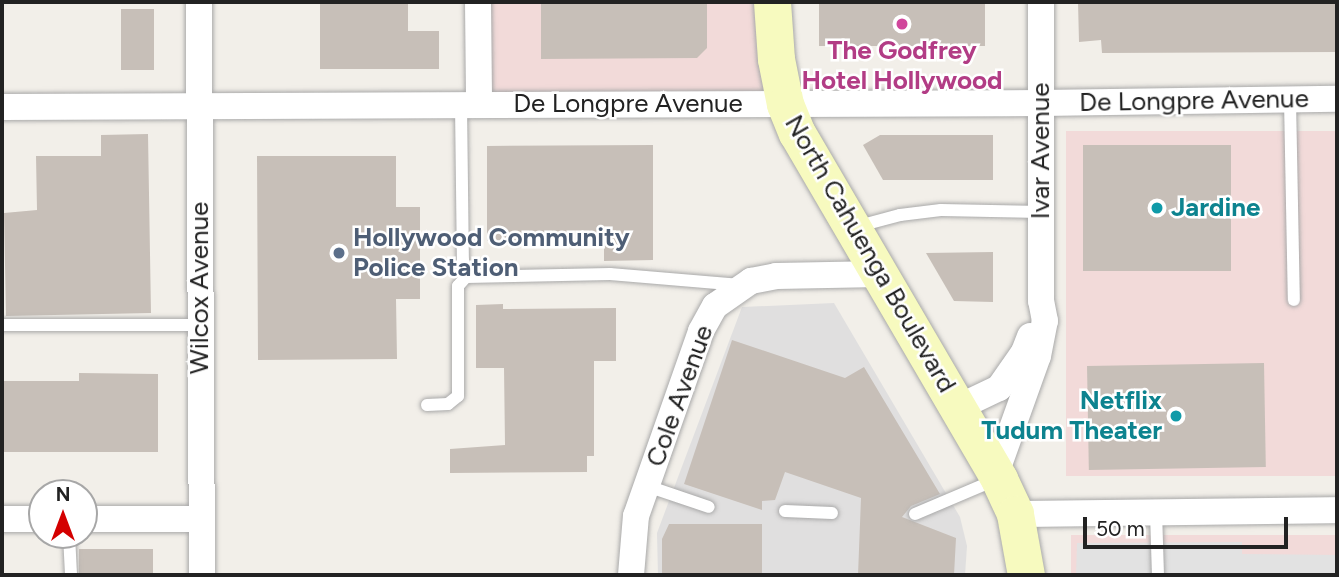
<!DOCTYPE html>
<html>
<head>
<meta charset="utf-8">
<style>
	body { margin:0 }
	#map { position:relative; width:1339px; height:577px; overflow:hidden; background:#f2efe9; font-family:Figtree,sans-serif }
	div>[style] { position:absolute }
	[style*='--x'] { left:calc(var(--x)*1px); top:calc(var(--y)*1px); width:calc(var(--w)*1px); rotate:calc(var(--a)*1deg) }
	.residential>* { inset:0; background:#e0dfdf }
	.commercial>* { inset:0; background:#f2dad9; transform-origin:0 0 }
	.parking>* { inset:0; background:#e2e2e2 }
	.building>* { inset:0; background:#c7bfb8; transform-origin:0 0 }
	.roads { filter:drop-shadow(0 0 2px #a9a9a9) drop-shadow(0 0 2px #a9a9a9) }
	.service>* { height:12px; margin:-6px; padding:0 6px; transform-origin:6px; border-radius:6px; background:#fff }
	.minor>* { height:26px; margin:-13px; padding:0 13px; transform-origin:13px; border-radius:13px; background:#fff }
	.secondary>* { height:37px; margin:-18.5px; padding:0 18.5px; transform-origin:18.5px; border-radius:18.5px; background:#f7fabf }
	.dots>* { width:19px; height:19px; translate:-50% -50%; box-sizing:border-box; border:4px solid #fff; border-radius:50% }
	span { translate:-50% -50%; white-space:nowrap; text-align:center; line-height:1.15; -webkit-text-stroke:5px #fff; paint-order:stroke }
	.hotel-label { font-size:26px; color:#b23c85; font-weight:700 }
	.street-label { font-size:26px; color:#222 }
	.culture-label { font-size:26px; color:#0d838f; font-weight:700 }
	.left { translate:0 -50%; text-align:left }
	.right { translate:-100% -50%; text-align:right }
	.service-label { font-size:26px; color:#4e5e75; font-weight:700 }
	.frame { position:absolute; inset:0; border:4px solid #222; pointer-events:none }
	.north { position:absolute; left:28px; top:479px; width:70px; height:70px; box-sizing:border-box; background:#fff; border:2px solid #a7a7a7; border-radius:50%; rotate:0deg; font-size:19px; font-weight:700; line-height:28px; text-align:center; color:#222 }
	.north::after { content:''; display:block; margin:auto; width:24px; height:32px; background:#d40000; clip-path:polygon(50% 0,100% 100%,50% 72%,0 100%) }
	.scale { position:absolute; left:1083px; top:517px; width:205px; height:32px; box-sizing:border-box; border:4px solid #222; border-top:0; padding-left:9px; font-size:21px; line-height:24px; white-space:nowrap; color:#222; -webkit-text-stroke:5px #fff; paint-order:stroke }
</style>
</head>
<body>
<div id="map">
	<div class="residential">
		<i style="clip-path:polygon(834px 303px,960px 517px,967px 546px,965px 575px,658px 575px,657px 533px,742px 307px)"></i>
	</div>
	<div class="commercial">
		<i style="left:483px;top:2px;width:285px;height:100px"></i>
		<i style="left:1337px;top:131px;width:345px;height:271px;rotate:90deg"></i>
		<i style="left:1337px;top:535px;width:40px;height:266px;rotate:90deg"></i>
	</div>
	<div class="parking">
		<i style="clip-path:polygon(1242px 542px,1242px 554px,1337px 555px,1337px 575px,1076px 575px,1077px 543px)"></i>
	</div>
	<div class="building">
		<i style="clip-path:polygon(320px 2px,408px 2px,408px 31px,439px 31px,439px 69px,320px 69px)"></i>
		<i style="clip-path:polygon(541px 2px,707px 2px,707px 48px,697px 58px,541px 59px)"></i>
		<i style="left:819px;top:2px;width:166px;height:44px"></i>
		<i style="clip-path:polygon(1078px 2px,1337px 2px,1337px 52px,1102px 53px,1101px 40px,1079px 42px)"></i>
		<i style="left:121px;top:9px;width:33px;height:61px"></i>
		<i style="clip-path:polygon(148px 134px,151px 313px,6px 316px,4px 213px,37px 210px,36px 156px,101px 156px,101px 135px)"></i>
		<i style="clip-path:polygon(880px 135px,993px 135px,993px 180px,883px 180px,863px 145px)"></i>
		<i style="clip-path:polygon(653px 145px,653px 260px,604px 261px,604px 240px,487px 241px,487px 146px)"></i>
		<i style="left:1083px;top:145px;width:148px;height:126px"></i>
		<i style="clip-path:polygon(257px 156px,396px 156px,396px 207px,420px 207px,420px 299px,396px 299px,397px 359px,258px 360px)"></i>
		<i style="clip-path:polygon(993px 252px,993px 302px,954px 301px,926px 253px)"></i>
		<i style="clip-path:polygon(503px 304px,503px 309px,616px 308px,616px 361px,594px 361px,594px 456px,587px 456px,587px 472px,450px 473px,450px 449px,505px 445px,504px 368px,476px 368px,476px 305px)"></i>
		<i style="clip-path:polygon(732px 340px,845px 378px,864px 367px,940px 494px,911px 506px,902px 517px,956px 538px,954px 575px,858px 575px,861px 498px,785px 472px,775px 500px,762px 501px,762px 510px,684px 484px)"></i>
		<i style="left:1264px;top:363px;width:104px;height:177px;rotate:89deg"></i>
		<i style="clip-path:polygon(79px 373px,158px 374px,158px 452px,2px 452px,2px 381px,79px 381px)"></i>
		<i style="clip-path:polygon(669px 524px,762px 524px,762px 575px,662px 575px,662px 539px)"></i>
		<i style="left:79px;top:549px;width:74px;height:26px"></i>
	</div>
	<div class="roads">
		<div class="service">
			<i style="--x:1290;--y:100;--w:200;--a:88.9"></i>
			<i style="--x:461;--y:105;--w:155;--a:89.3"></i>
			<i style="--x:463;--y:260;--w:17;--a:80"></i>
			<i style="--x:466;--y:277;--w:144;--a:-1.2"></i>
			<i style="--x:610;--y:274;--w:131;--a:4.8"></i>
			<i style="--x:855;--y:227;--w:47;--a:-14.9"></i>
			<i style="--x:900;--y:215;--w:41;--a:-7"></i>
			<i style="--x:941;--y:210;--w:100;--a:1.1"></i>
			<i style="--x:2;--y:325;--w:198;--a:0"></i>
			<i style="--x:427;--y:405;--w:21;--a:-3"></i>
			<i style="--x:448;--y:404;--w:13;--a:-39"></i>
			<i style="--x:458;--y:396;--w:110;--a:-90"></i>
			<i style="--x:458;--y:286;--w:12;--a:-48"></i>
			<i style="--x:647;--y:486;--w:65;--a:18.7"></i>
			<i style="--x:785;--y:511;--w:47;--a:2.4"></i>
			<i style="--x:1156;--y:512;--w:63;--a:88.2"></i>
			<i style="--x:915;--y:514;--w:87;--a:-23"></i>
			<i style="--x:69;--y:535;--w:40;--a:87.1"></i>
		</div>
		<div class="minor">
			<i style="--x:199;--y:2;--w:573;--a:89.7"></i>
			<i style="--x:478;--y:2;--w:103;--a:89.4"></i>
			<i style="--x:2;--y:107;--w:1039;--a:-0.22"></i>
			<i style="--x:1041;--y:103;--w:296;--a:-0.8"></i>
			<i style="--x:957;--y:408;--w:47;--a:-25.5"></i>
			<i style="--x:999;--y:388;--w:44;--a:-55.2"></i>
			<i style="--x:1024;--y:352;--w:17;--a:-69"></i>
			<i style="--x:996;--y:473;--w:124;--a:-70.3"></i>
			<i style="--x:1038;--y:356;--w:36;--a:-79"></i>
			<i style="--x:1045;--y:321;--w:20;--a:-101"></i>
			<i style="--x:1041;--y:301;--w:299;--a:-90"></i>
			<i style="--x:1015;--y:514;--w:322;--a:-0.7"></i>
			<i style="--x:2;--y:519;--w:40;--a:0"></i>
			<i style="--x:84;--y:519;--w:117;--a:0"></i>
			<i style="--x:631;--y:575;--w:59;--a:-85.2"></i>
			<i style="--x:636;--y:516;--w:196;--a:-70.6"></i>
			<i style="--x:701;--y:331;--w:29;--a:-61"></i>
			<i style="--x:715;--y:306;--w:44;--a:-34.8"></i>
			<i style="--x:751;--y:281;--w:25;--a:-11"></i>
			<i style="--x:776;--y:276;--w:105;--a:-1.1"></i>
		</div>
		<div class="secondary">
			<i style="--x:772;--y:2;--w:57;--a:86"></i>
			<i style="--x:776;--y:59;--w:46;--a:78.7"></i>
			<i style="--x:785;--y:104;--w:31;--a:68"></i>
			<i style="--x:797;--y:133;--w:401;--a:59.7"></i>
			<i style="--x:999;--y:479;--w:38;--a:65"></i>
			<i style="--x:1015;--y:514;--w:62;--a:79.8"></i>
		</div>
	</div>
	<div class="dots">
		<i style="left:902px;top:24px;background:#d1479c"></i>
		<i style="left:1157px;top:208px;background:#0f9aa8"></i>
		<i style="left:339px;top:253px;background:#5c6f8a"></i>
		<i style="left:1176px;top:416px;background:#0f9aa8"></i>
	</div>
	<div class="hotel-label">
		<span style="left:902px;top:66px">The Godfrey<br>Hotel Hollywood</span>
	</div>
	<div class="street-label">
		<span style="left:1194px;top:101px;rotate:-1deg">De Longpre Avenue</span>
		<span style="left:628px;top:104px">De Longpre Avenue</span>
		<span style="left:1041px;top:151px;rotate:-90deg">Ivar Avenue</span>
		<span style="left:870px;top:254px;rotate:60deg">North Cahuenga Boulevard</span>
		<span style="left:200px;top:288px;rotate:-90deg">Wilcox Avenue</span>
		<span style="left:680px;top:396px;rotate:-70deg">Cole Avenue</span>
	</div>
	<div class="culture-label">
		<span class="left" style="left:1171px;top:208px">Jardine</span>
		<span class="right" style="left:1162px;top:416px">Netflix<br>Tudum Theater</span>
	</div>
	<div class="service-label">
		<span class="left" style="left:353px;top:253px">Hollywood Community<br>Police Station</span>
	</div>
	<div class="frame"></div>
	<div class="north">N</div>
	<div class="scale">50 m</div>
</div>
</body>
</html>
